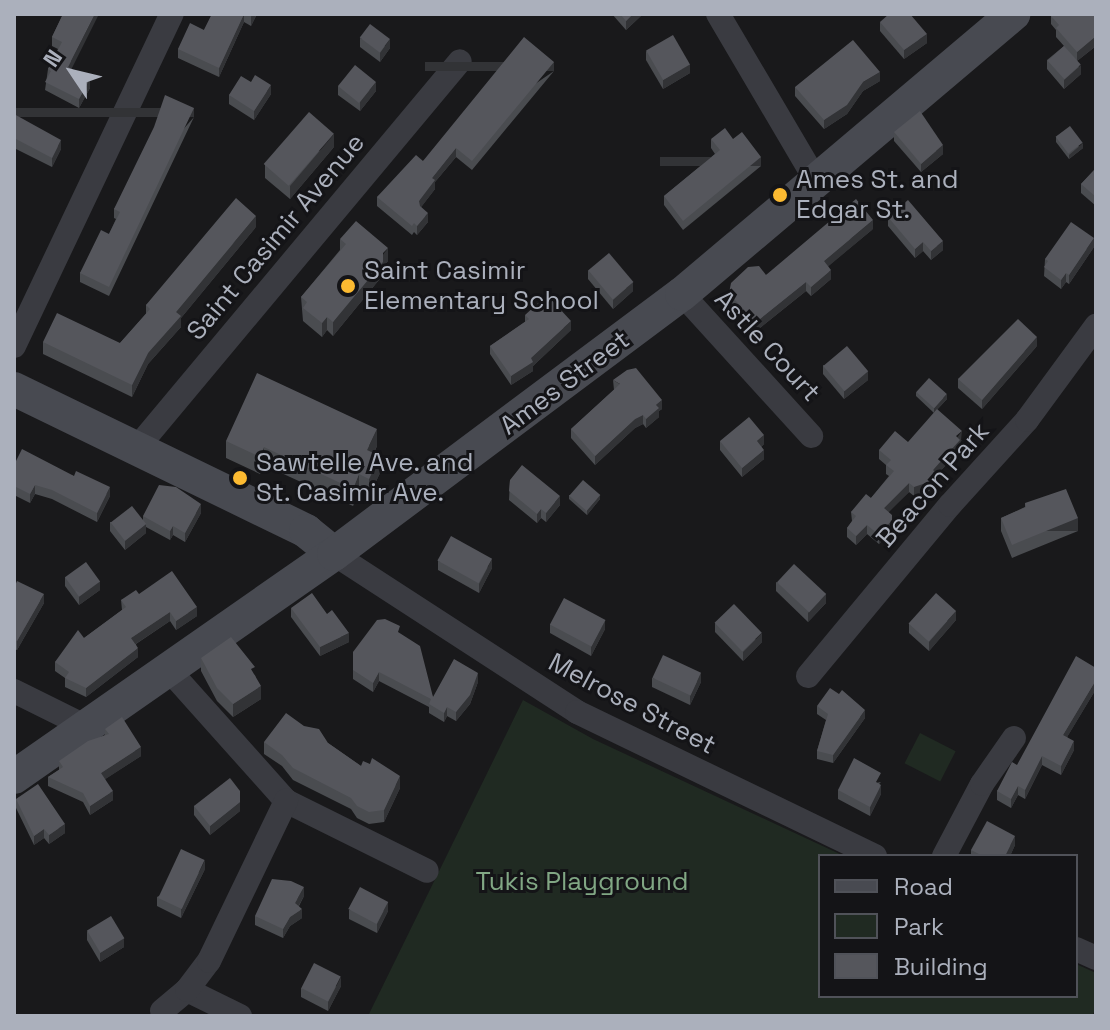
<!DOCTYPE html>
<html>
<head>
<meta charset="utf-8">
<style>
	body { margin:0 }
	#map { position:relative; width:1110px; height:1030px; overflow:hidden; background:#19191b; font-family:"Space Grotesk",sans-serif }
	div>[style] { position:absolute }
	[style*='--x'] { left:calc(var(--x)*1px); top:calc(var(--y)*1px); width:calc(var(--w)*1px); rotate:calc(var(--a)*1deg) }
	.green>* { inset:0; background:#202a22; transform-origin:0 0 }
	.street>* { height:24px; margin:-12px; padding:0 12px; transform-origin:12px; border-radius:12px; background:#3a3b41 }
	.secondary>* { height:34px; margin:-17px; padding:0 17px; transform-origin:17px; border-radius:17px; background:#484a51 }
	.wall>* { inset:0; background:#4a4c50 }
	.shaded-wall>* { inset:0; background:#323336; transform-origin:0 0 }
	.building>* { inset:0; background:#55565c; transform-origin:0 0 }
	.dots>* { width:22px; height:22px; translate:-50% -50%; box-sizing:border-box; border:4px solid #141417; border-radius:50% }
	span { translate:-50% -50%; white-space:nowrap; text-align:center; line-height:1.15; -webkit-text-stroke:6px #141417; paint-order:stroke }
	.poi-label { font-size:26px; color:#abb0bc }
	.left { translate:0 -50%; text-align:left }
	.street-label { font-size:26px; color:#abb0bc }
	.park-label { font-size:26px; color:#81a784 }
	.frame { position:absolute; inset:0; border:16px solid #abb0bc; pointer-events:none }
	.legend { position:absolute; left:818px; top:854px; width:260px; height:144px; box-sizing:border-box; background:#141417; border:2px solid #505259; margin:0; padding:10px 14px; list-style:none; font-size:24px; color:#abb0bc }
	.legend li { display:flex; align-items:center; gap:16px; height:40px }
	.legend b { width:40px; border:2px solid #505259 }
	.north { position:absolute; left:32px; top:32px; width:80px; height:80px; -webkit-text-stroke:6px #141417; paint-order:stroke; rotate:305deg; font-size:22px; font-weight:700; line-height:32px; text-align:center; color:#abb0bc }
	.north::after { content:''; display:block; margin:auto; width:28px; height:36px; background:#abb0bc; clip-path:polygon(50% 0,100% 100%,50% 72%,0 100%) }
</style>
</head>
<body>
<div id="map">
	<div class="green">
		<i style="clip-path:polygon(523px 700px,593px 739px,844px 856px,820px 856px,820px 996px,1076px 996px,1076px 964px,1096px 973px,1096px 1008px,1092px 1016px,368px 1016px)"></i>
		<i style="left:920px;top:733px;width:40px;height:34px;rotate:27deg"></i>
	</div>
	<div class="street">
		<i style="--x:718;--y:14;--w:191;--a:59.5"></i>
		<i style="--x:682;--y:294;--w:192;--a:47.7"></i>
		<i style="--x:14;--y:346;--w:368;--a:-64.6"></i>
		<i style="--x:136;--y:449;--w:505;--a:-50.14"></i>
		<i style="--x:334;--y:554;--w:290;--a:33"></i>
		<i style="--x:577;--y:712;--w:331;--a:25.8"></i>
		<i style="--x:169;--y:670;--w:176;--a:48.2"></i>
		<i style="--x:286;--y:801;--w:157;--a:26.4"></i>
		<i style="--x:808;--y:676;--w:222;--a:-50.3"></i>
		<i style="--x:950;--y:505;--w:115;--a:-47.8"></i>
		<i style="--x:1027;--y:420;--w:117;--a:-53.7"></i>
		<i style="--x:14;--y:691;--w:81;--a:26.3"></i>
		<i style="--x:944;--y:856;--w:81;--a:-62.2"></i>
		<i style="--x:982;--y:784;--w:56;--a:-55.2"></i>
		<i style="--x:1076;--y:949;--w:22;--a:24"></i>
		<i style="--x:187;--y:990;--w:59;--a:26.1"></i>
		<i style="--x:162;--y:1011;--w:33;--a:-40"></i>
		<i style="--x:187;--y:990;--w:36;--a:-53"></i>
		<i style="--x:209;--y:961;--w:178;--a:-64.3"></i>
	</div>
	<div class="secondary">
		<i style="--x:14;--y:389;--w:325;--a:25.9"></i>
		<i style="--x:306;--y:531;--w:36;--a:39"></i>
		<i style="--x:14;--y:777;--w:390;--a:-34.9"></i>
		<i style="--x:334;--y:554;--w:434;--a:-36.8"></i>
		<i style="--x:682;--y:294;--w:434;--a:-40.2"></i>
	</div>
	<div class="wall">
		<i style="clip-path:polygon(63px 14px,72px 69px,90px 88px,79px 108px,45px 90px,48px 69px,58px 49px,52px 46px,52px 37px)"></i>
		<i style="clip-path:polygon(212px 14px,257px 14px,251px 26px,244px 22px,219px 77px,178px 58px,178px 49px,204px 30px)"></i>
		<i style="clip-path:polygon(612px 14px,643px 14px,626px 30px)"></i>
		<i style="clip-path:polygon(1096px 14px,1096px 46px,1077px 61px,1081px 74px,1064px 89px,1047px 69px,1047px 60px,1064px 46px,1056px 37px,1056px 30px,1051px 24px,1051px 16px)"></i>
		<i style="clip-path:polygon(880px 22px,927px 43px,904px 59px,880px 31px)"></i>
		<i style="clip-path:polygon(360px 38px,390px 48px,380px 62px,360px 47px)"></i>
		<i style="clip-path:polygon(646px 51px,690px 73px,663px 89px,646px 60px)"></i>
		<i style="clip-path:polygon(554px 71px,472px 170px,456px 157px,435px 182px,435px 189px,421px 207px,428px 222px,417px 235px,414px 232px,412px 235px,377px 206px,377px 197px,423px 161px)"></i>
		<i style="clip-path:polygon(880px 81px,863px 91px,847px 114px,824px 129px,795px 96px,795px 87px)"></i>
		<i style="clip-path:polygon(251px 82px,271px 94px,254px 120px,229px 104px,229px 95px)"></i>
		<i style="clip-path:polygon(338px 86px,376px 91px,360px 111px,338px 95px)"></i>
		<i style="clip-path:polygon(14px 114px,61px 149px,52px 167px,14px 148px)"></i>
		<i style="clip-path:polygon(194px 117px,109px 296px,80px 282px,80px 273px,109px 234px,116px 219px,114px 218px,114px 209px)"></i>
		<i style="clip-path:polygon(894px 132px,943px 154px,921px 172px,894px 141px)"></i>
		<i style="clip-path:polygon(1056px 137px,1083px 148px,1069px 159px,1056px 142px)"></i>
		<i style="clip-path:polygon(711px 139px,761px 166px,683px 230px,664px 205px,664px 196px,715px 154px,711px 148px)"></i>
		<i style="clip-path:polygon(334px 147px,290px 199px,265px 178px,265px 165px)"></i>
		<i style="clip-path:polygon(1096px 168px,1096px 206px,1081px 193px,1081px 184px)"></i>
		<i style="clip-path:polygon(888px 217px,943px 250px,931px 260px,923px 251px,915px 258px,888px 226px)"></i>
		<i style="clip-path:polygon(256px 227px,181px 318px,181px 327px,148px 364px,132px 397px,43px 354px,43px 342px,120px 343px,146px 314px,146px 305px)"></i>
		<i style="clip-path:polygon(873px 229px,828px 266px,831px 279px,811px 296px,806px 291px,755px 332px,729px 302px,729px 293px,766px 275px)"></i>
		<i style="clip-path:polygon(340px 239px,388px 261px,383px 266px,383px 275px,333px 336px,327px 330px,322px 337px,303px 321px,301px 297px,340px 250px)"></i>
		<i style="clip-path:polygon(1094px 247px,1069px 284px,1066px 282px,1061px 289px,1044px 276px,1045px 259px)"></i>
		<i style="clip-path:polygon(588px 270px,633px 291px,613px 309px,588px 279px)"></i>
		<i style="clip-path:polygon(525px 315px,571px 330px,533px 366px,533px 371px,511px 385px,490px 354px,490px 346px,525px 322px)"></i>
		<i style="clip-path:polygon(1037px 346px,982px 409px,958px 388px,958px 379px)"></i>
		<i style="clip-path:polygon(823px 365px,868px 380px,844px 399px,823px 374px)"></i>
		<i style="clip-path:polygon(613px 380px,662px 409px,659px 411px,659px 417px,646px 428px,643px 424px,635px 428px,595px 465px,571px 438px,571px 429px,614px 390px)"></i>
		<i style="clip-path:polygon(916px 392px,947px 399px,934px 413px,916px 396px)"></i>
		<i style="clip-path:polygon(962px 440px,960px 441px,960px 449px,937px 475px,937px 483px,929px 491px,914px 496px,909px 492px,888px 512px,892px 529px,879px 544px,867px 534px,856px 545px,847px 537px,847px 528px,852px 521px,851px 512px,871px 498px,889px 476px,886px 474px,886px 465px,879px 459px,879px 450px,908px 442px)"></i>
		<i style="clip-path:polygon(226px 441px,377px 446px,374px 453px,380px 473px,369px 496px,359px 492px,353px 506px,264px 465px,260px 474px,226px 458px)"></i>
		<i style="clip-path:polygon(720px 441px,764px 444px,761px 447px,764px 459px,742px 477px,720px 450px)"></i>
		<i style="clip-path:polygon(14px 465px,74px 476px,110px 496px,97px 522px,52px 499px,35px 494px,30px 503px,14px 495px)"></i>
		<i style="clip-path:polygon(510px 480px,560px 505px,546px 522px,541px 518px,537px 523px,509px 500px)"></i>
		<i style="clip-path:polygon(569px 495px,600px 499px,587px 515px,569px 499px)"></i>
		<i style="clip-path:polygon(1025px 503px,1078px 531px,1012px 558px,1001px 531px,1001px 518px,1025px 507px)"></i>
		<i style="clip-path:polygon(201px 513px,185px 542px,173px 535px,170px 540px,146px 527px,146px 533px,125px 550px,110px 531px,110px 522px,143px 521px,143px 516px)"></i>
		<i style="clip-path:polygon(438px 561px,492px 568px,479px 593px,438px 570px)"></i>
		<i style="clip-path:polygon(65px 577px,100px 590px,79px 605px,65px 586px)"></i>
		<i style="clip-path:polygon(776px 582px,826px 603px,808px 622px,776px 591px)"></i>
		<i style="clip-path:polygon(14px 588px,44px 603px,17px 650px,14px 649px)"></i>
		<i style="clip-path:polygon(139px 594px,197px 616px,176px 630px,170px 621px,136px 644px,138px 657px,86px 697px,65px 687px,65px 678px,55px 671px,55px 662px,84px 638px,122px 610px,121px 600px)"></i>
		<i style="clip-path:polygon(291px 608px,349px 642px,320px 656px,291px 617px)"></i>
		<i style="clip-path:polygon(956px 620px,929px 651px,909px 633px,909px 624px)"></i>
		<i style="clip-path:polygon(715px 623px,762px 642px,743px 661px,715px 632px)"></i>
		<i style="clip-path:polygon(550px 624px,605px 629px,591px 656px,550px 633px)"></i>
		<i style="clip-path:polygon(400px 634px,433px 697px,478px 682px,470px 704px,456px 721px,447px 716px,444px 722px,429px 713px,429px 707px,379px 681px,373px 692px,353px 679px,353px 652px)"></i>
		<i style="clip-path:polygon(201px 658px,255px 675px,261px 699px,233px 717px,217px 701px,201px 671px)"></i>
		<i style="clip-path:polygon(1096px 668px,1096px 689px,1067px 737px,1074px 750px,1061px 775px,1042px 765px,1025px 799px,1018px 795px,1011px 808px,997px 800px,997px 791px)"></i>
		<i style="clip-path:polygon(652px 678px,701px 682px,690px 705px,652px 687px)"></i>
		<i style="clip-path:polygon(817px 706px,865px 718px,833px 763px,817px 759px,817px 751px,826px 720px,817px 714px)"></i>
		<i style="clip-path:polygon(105px 729px,141px 756px,105px 779px,113px 800px,90px 815px,83px 802px,48px 786px,48px 777px,59px 770px,59px 761px,105px 735px)"></i>
		<i style="clip-path:polygon(264px 742px,328px 743px,361px 766px,400px 788px,384px 822px,369px 824px,357px 818px,351px 809px,293px 780px,282px 766px,264px 754px)"></i>
		<i style="clip-path:polygon(881px 782px,879px 784px,881px 794px,870px 816px,838px 799px,838px 790px)"></i>
		<i style="clip-path:polygon(240px 791px,240px 811px,210px 835px,194px 815px,194px 806px)"></i>
		<i style="clip-path:polygon(16px 799px,65px 833px,49px 844px,44px 838px,34px 845px,16px 808px)"></i>
		<i style="clip-path:polygon(1015px 845px,1010px 856px,971px 856px,971px 850px)"></i>
		<i style="clip-path:polygon(205px 869px,181px 918px,157px 906px,157px 897px)"></i>
		<i style="clip-path:polygon(304px 896px,299px 906px,302px 918px,290px 926px,283px 938px,255px 925px,255px 916px)"></i>
		<i style="clip-path:polygon(349px 910px,388px 911px,377px 933px,349px 919px)"></i>
		<i style="clip-path:polygon(87px 931px,124px 947px,100px 962px,87px 940px)"></i>
		<i style="clip-path:polygon(341px 986px,328px 1011px,301px 997px,301px 988px)"></i>
	</div>
	<div class="shaded-wall">
		<i style="clip-path:polygon(95px 14px,99px 14px,68px 76px,68px 67px)"></i>
		<i style="clip-path:polygon(244px 14px,244px 22px,219px 77px,219px 68px)"></i>
		<i style="clip-path:polygon(252px 14px,257px 14px,251px 26px,251px 17px)"></i>
		<i style="clip-path:polygon(633px 14px,643px 14px,626px 30px,626px 21px)"></i>
		<i style="clip-path:polygon(927px 34px,927px 43px,904px 59px,904px 50px)"></i>
		<i style="clip-path:polygon(1096px 36px,1096px 46px,1077px 61px,1077px 52px)"></i>
		<i style="clip-path:polygon(390px 39px,390px 48px,380px 62px,380px 53px)"></i>
		<i style="left:554px;top:62px;width:9px;height:129px;rotate:90deg"></i>
		<i style="clip-path:polygon(690px 64px,690px 73px,663px 89px,663px 80px)"></i>
		<i style="clip-path:polygon(1081px 65px,1081px 74px,1064px 89px,1064px 80px)"></i>
		<i style="clip-path:polygon(880px 72px,880px 81px,863px 91px,847px 114px,824px 129px,824px 120px,863px 82px)"></i>
		<i style="clip-path:polygon(90px 79px,90px 88px,79px 108px,79px 99px)"></i>
		<i style="clip-path:polygon(376px 82px,376px 91px,360px 111px,360px 102px)"></i>
		<i style="clip-path:polygon(271px 85px,271px 94px,254px 120px,254px 111px)"></i>
		<i style="left:194px;top:108px;width:9px;height:198px;rotate:90deg"></i>
		<i style="clip-path:polygon(334px 134px,334px 147px,290px 199px,290px 186px)"></i>
		<i style="clip-path:polygon(61px 140px,61px 149px,52px 167px,52px 158px)"></i>
		<i style="clip-path:polygon(1083px 143px,1083px 148px,1069px 159px,1069px 155px)"></i>
		<i style="clip-path:polygon(943px 145px,943px 154px,921px 172px,921px 164px)"></i>
		<i style="clip-path:polygon(456px 148px,456px 157px,435px 182px,435px 189px,419px 210px,419px 201px,432px 178px)"></i>
		<i style="left:761px;top:157px;width:9px;height:101px;rotate:90deg"></i>
		<i style="clip-path:polygon(428px 213px,428px 222px,417px 235px,417px 226px)"></i>
		<i style="clip-path:polygon(256px 216px,256px 227px,181px 318px,181px 327px,148px 364px,132px 397px,132px 385px,148px 353px,176px 312px)"></i>
		<i style="clip-path:polygon(873px 220px,873px 229px,824px 270px,824px 261px)"></i>
		<i style="clip-path:polygon(1094px 238px,1094px 247px,1069px 284px,1069px 275px)"></i>
		<i style="clip-path:polygon(943px 241px,943px 250px,931px 260px,931px 251px)"></i>
		<i style="clip-path:polygon(923px 242px,923px 251px,915px 258px,915px 249px)"></i>
		<i style="clip-path:polygon(388px 248px,388px 261px,383px 266px,383px 275px,333px 336px,333px 322px)"></i>
		<i style="clip-path:polygon(831px 270px,831px 279px,811px 296px,811px 287px)"></i>
		<i style="clip-path:polygon(1066px 273px,1066px 282px,1061px 289px,1061px 280px)"></i>
		<i style="clip-path:polygon(633px 282px,633px 291px,613px 309px,613px 300px)"></i>
		<i style="clip-path:polygon(806px 282px,806px 291px,755px 332px,755px 323px)"></i>
		<i style="clip-path:polygon(327px 317px,327px 330px,322px 337px,322px 323px)"></i>
		<i style="clip-path:polygon(571px 321px,571px 330px,533px 366px,533px 371px,511px 385px,511px 376px)"></i>
		<i style="clip-path:polygon(1037px 337px,1037px 346px,982px 409px,982px 400px)"></i>
		<i style="clip-path:polygon(868px 371px,868px 380px,844px 399px,844px 390px)"></i>
		<i style="clip-path:polygon(947px 394px,947px 399px,934px 413px,934px 408px)"></i>
		<i style="clip-path:polygon(662px 400px,662px 409px,659px 411px,659px 417px,646px 428px,646px 419px,656px 405px)"></i>
		<i style="clip-path:polygon(643px 415px,643px 424px,635px 428px,595px 465px,595px 456px,635px 419px)"></i>
		<i style="clip-path:polygon(377px 429px,377px 446px,367px 467px,367px 450px)"></i>
		<i style="clip-path:polygon(962px 431px,960px 449px,937px 475px,937px 483px,929px 491px,914px 496px,914px 487px,933px 470px)"></i>
		<i style="clip-path:polygon(764px 435px,764px 444px,757px 450px,757px 441px)"></i>
		<i style="clip-path:polygon(264px 447px,264px 465px,260px 474px,260px 457px)"></i>
		<i style="clip-path:polygon(764px 450px,764px 459px,742px 477px,742px 468px)"></i>
		<i style="clip-path:polygon(380px 456px,380px 473px,369px 496px,369px 479px)"></i>
		<i style="clip-path:polygon(359px 474px,359px 492px,353px 506px,353px 489px)"></i>
		<i style="clip-path:polygon(909px 483px,909px 492px,884px 517px,884px 508px)"></i>
		<i style="clip-path:polygon(35px 485px,35px 494px,30px 503px,30px 494px)"></i>
		<i style="clip-path:polygon(110px 487px,110px 496px,97px 522px,97px 513px)"></i>
		<i style="clip-path:polygon(600px 495px,600px 499px,587px 515px,587px 510px)"></i>
		<i style="clip-path:polygon(560px 496px,560px 505px,546px 522px,546px 513px)"></i>
		<i style="clip-path:polygon(201px 504px,201px 513px,185px 542px,185px 533px)"></i>
		<i style="clip-path:polygon(541px 509px,541px 518px,537px 523px,537px 514px)"></i>
		<i style="left:1078px;top:518px;width:13px;height:71px;rotate:90deg"></i>
		<i style="clip-path:polygon(892px 520px,892px 529px,879px 544px,879px 535px)"></i>
		<i style="clip-path:polygon(146px 524px,146px 533px,125px 550px,125px 541px)"></i>
		<i style="clip-path:polygon(867px 525px,867px 534px,856px 545px,856px 536px)"></i>
		<i style="clip-path:polygon(173px 526px,173px 535px,170px 540px,170px 531px)"></i>
		<i style="clip-path:polygon(492px 559px,492px 568px,479px 593px,479px 584px)"></i>
		<i style="clip-path:polygon(100px 581px,100px 590px,79px 605px,79px 596px)"></i>
		<i style="clip-path:polygon(44px 594px,44px 603px,17px 650px,17px 641px)"></i>
		<i style="clip-path:polygon(826px 594px,826px 603px,808px 622px,808px 613px)"></i>
		<i style="clip-path:polygon(197px 607px,197px 616px,176px 630px,176px 621px)"></i>
		<i style="clip-path:polygon(956px 611px,956px 620px,929px 651px,929px 642px)"></i>
		<i style="clip-path:polygon(170px 612px,170px 621px,131px 647px,131px 638px)"></i>
		<i style="clip-path:polygon(605px 620px,605px 629px,591px 656px,591px 647px)"></i>
		<i style="clip-path:polygon(349px 633px,349px 642px,320px 656px,320px 647px)"></i>
		<i style="clip-path:polygon(762px 633px,762px 642px,743px 661px,743px 652px)"></i>
		<i style="clip-path:polygon(138px 648px,138px 657px,86px 697px,86px 688px)"></i>
		<i style="clip-path:polygon(379px 672px,379px 681px,373px 692px,373px 683px)"></i>
		<i style="clip-path:polygon(478px 673px,478px 682px,470px 704px,456px 721px,456px 712px)"></i>
		<i style="clip-path:polygon(701px 673px,701px 682px,690px 705px,690px 696px)"></i>
		<i style="clip-path:polygon(1096px 680px,1096px 689px,1063px 744px,1063px 735px)"></i>
		<i style="clip-path:polygon(261px 686px,261px 699px,233px 717px,233px 704px)"></i>
		<i style="clip-path:polygon(447px 707px,447px 716px,444px 722px,444px 713px)"></i>
		<i style="clip-path:polygon(865px 710px,865px 718px,833px 763px,833px 755px)"></i>
		<i style="clip-path:polygon(1074px 741px,1074px 750px,1061px 775px,1061px 766px)"></i>
		<i style="clip-path:polygon(141px 747px,141px 756px,101px 782px,101px 773px)"></i>
		<i style="clip-path:polygon(1042px 756px,1042px 765px,1025px 799px,1025px 790px)"></i>
		<i style="clip-path:polygon(400px 776px,400px 788px,384px 822px,384px 810px)"></i>
		<i style="clip-path:polygon(881px 785px,881px 794px,870px 816px,870px 807px)"></i>
		<i style="clip-path:polygon(1018px 786px,1018px 795px,1011px 808px,1011px 799px)"></i>
		<i style="clip-path:polygon(113px 791px,113px 800px,90px 815px,90px 806px)"></i>
		<i style="clip-path:polygon(240px 802px,240px 811px,210px 835px,210px 826px)"></i>
		<i style="clip-path:polygon(65px 824px,65px 833px,49px 844px,49px 835px)"></i>
		<i style="clip-path:polygon(44px 829px,44px 838px,34px 845px,34px 836px)"></i>
		<i style="clip-path:polygon(1015px 836px,1015px 845px,1010px 856px,1005px 856px)"></i>
		<i style="clip-path:polygon(205px 860px,205px 869px,181px 918px,181px 909px)"></i>
		<i style="clip-path:polygon(304px 887px,304px 896px,295px 912px,295px 903px)"></i>
		<i style="clip-path:polygon(388px 902px,388px 911px,377px 933px,377px 924px)"></i>
		<i style="clip-path:polygon(302px 909px,302px 918px,290px 926px,283px 938px,283px 929px,290px 917px)"></i>
		<i style="clip-path:polygon(124px 938px,124px 947px,100px 962px,100px 953px)"></i>
		<i style="clip-path:polygon(341px 977px,341px 986px,328px 1011px,328px 1002px)"></i>
	</div>
	<div class="building">
		<i style="clip-path:polygon(63px 14px,95px 14px,68px 67px,90px 79px,79px 99px,45px 82px,51px 71px,48px 69px,62px 42px,52px 37px)"></i>
		<i style="clip-path:polygon(212px 14px,244px 14px,219px 68px,178px 49px,190px 23px,204px 30px)"></i>
		<i style="clip-path:polygon(620px 14px,633px 14px,626px 21px)"></i>
		<i style="clip-path:polygon(889px 14px,910px 14px,927px 34px,904px 50px,880px 22px)"></i>
		<i style="clip-path:polygon(1053px 14px,1096px 14px,1096px 36px,1077px 52px,1056px 28px,1059px 25px,1051px 16px)"></i>
		<i style="left:370px;top:24px;width:25px;height:17px;rotate:37deg"></i>
		<i style="left:673px;top:35px;width:34px;height:31px;rotate:60deg"></i>
		<i style="clip-path:polygon(524px 37px,554px 62px,472px 161px,456px 148px,432px 178px,435px 180px,419px 201px,420px 206px,428px 213px,417px 226px,414px 223px,412px 226px,377px 197px,416px 155px,423px 161px)"></i>
		<i style="clip-path:polygon(853px 40px,880px 72px,863px 82px,847px 105px,824px 120px,795px 87px)"></i>
		<i style="left:1064px;top:46px;width:25px;height:22px;rotate:48deg"></i>
		<i style="left:355px;top:65px;width:27px;height:27px;rotate:39deg"></i>
		<i style="clip-path:polygon(255px 75px,271px 85px,254px 111px,229px 95px,241px 76px,251px 82px)"></i>
		<i style="clip-path:polygon(165px 95px,194px 108px,109px 287px,80px 273px,101px 230px,109px 234px,120px 212px,114px 209px,154px 127px)"></i>
		<i style="clip-path:polygon(920px 111px,943px 145px,921px 164px,894px 132px)"></i>
		<i style="left:309px;top:112px;width:33px;height:69px;rotate:41deg"></i>
		<i style="clip-path:polygon(14px 114px,61px 140px,52px 158px,14px 138px)"></i>
		<i style="left:1070px;top:126px;width:21px;height:18px;rotate:53deg"></i>
		<i style="clip-path:polygon(725px 128px,733px 139px,742px 132px,761px 157px,683px 221px,664px 196px,720px 150px,711px 139px)"></i>
		<i style="clip-path:polygon(1096px 168px,1096px 197px,1081px 184px)"></i>
		<i style="clip-path:polygon(236px 198px,256px 216px,176px 312px,181px 316px,148px 353px,132px 385px,43px 342px,57px 313px,120px 343px,150px 309px,146px 305px)"></i>
		<i style="clip-path:polygon(856px 199px,873px 220px,824px 261px,831px 270px,811px 287px,806px 282px,755px 323px,729px 293px,731px 283px,748px 267px,759px 266px,766px 275px)"></i>
		<i style="clip-path:polygon(908px 200px,943px 241px,931px 251px,923px 242px,915px 249px,888px 217px)"></i>
		<i style="clip-path:polygon(356px 221px,388px 248px,383px 253px,383px 262px,333px 322px,327px 317px,322px 323px,303px 308px,307px 302px,301px 297px,346px 244px,340px 239px)"></i>
		<i style="clip-path:polygon(1071px 222px,1094px 238px,1069px 275px,1066px 273px,1061px 280px,1044px 267px,1048px 261px,1045px 259px)"></i>
		<i style="left:609px;top:253px;width:38px;height:27px;rotate:50deg"></i>
		<i style="clip-path:polygon(547px 295px,571px 321px,531px 358px,533px 362px,511px 376px,490px 346px,529px 319px,525px 315px)"></i>
		<i style="clip-path:polygon(1018px 319px,1037px 337px,982px 400px,958px 379px)"></i>
		<i style="left:847px;top:346px;width:33px;height:31px;rotate:50deg"></i>
		<i style="clip-path:polygon(636px 368px,662px 400px,656px 405px,659px 408px,646px 419px,643px 415px,635px 419px,595px 456px,571px 429px,620px 384px,613px 380px,627px 370px)"></i>
		<i style="clip-path:polygon(257px 373px,377px 429px,367px 450px,380px 456px,369px 479px,359px 474px,353px 489px,264px 447px,260px 457px,226px 441px)"></i>
		<i style="left:929px;top:378px;width:24px;height:19px;rotate:42deg"></i>
		<i style="clip-path:polygon(937px 409px,962px 431px,956px 436px,960px 440px,933px 470px,937px 474px,929px 482px,914px 487px,909px 483px,884px 508px,892px 515px,892px 520px,879px 535px,867px 525px,856px 536px,847px 528px,856px 516px,851px 512px,866px 494px,871px 498px,894px 471px,886px 465px,891px 460px,879px 450px,895px 431px,908px 442px)"></i>
		<i style="clip-path:polygon(749px 417px,764px 435px,757px 441px,764px 450px,742px 468px,720px 441px)"></i>
		<i style="clip-path:polygon(22px 449px,74px 476px,76px 471px,110px 487px,97px 513px,52px 490px,35px 485px,30px 494px,14px 486px,14px 465px)"></i>
		<i style="clip-path:polygon(522px 465px,560px 496px,546px 513px,541px 509px,537px 514px,509px 491px,510px 480px)"></i>
		<i style="left:583px;top:480px;width:23px;height:21px;rotate:41deg"></i>
		<i style="clip-path:polygon(159px 485px,176px 487px,201px 504px,185px 533px,173px 526px,170px 531px,143px 516px)"></i>
		<i style="clip-path:polygon(1066px 489px,1078px 518px,1012px 545px,1001px 518px,1026px 507px,1025px 503px)"></i>
		<i style="left:132px;top:506px;width:23px;height:27px;rotate:52deg"></i>
		<i style="left:451px;top:536px;width:47px;height:28px;rotate:29deg"></i>
		<i style="left:86px;top:562px;width:24px;height:26px;rotate:54deg"></i>
		<i style="left:794px;top:564px;width:44px;height:25px;rotate:43deg"></i>
		<i style="clip-path:polygon(172px 571px,197px 607px,176px 621px,170px 612px,131px 638px,138px 648px,86px 688px,65px 678px,69px 672px,55px 662px,78px 630px,84px 638px,126px 607px,121px 600px,136px 590px,139px 594px)"></i>
		<i style="clip-path:polygon(17px 581px,44px 594px,17px 641px,14px 640px,14px 588px)"></i>
		<i style="clip-path:polygon(312px 593px,327px 614px,332px 610px,349px 633px,320px 647px,291px 608px)"></i>
		<i style="left:936px;top:593px;width:27px;height:41px;rotate:42deg"></i>
		<i style="left:564px;top:598px;width:47px;height:30px;rotate:28deg"></i>
		<i style="left:734px;top:604px;width:40px;height:27px;rotate:46deg"></i>
		<i style="clip-path:polygon(385px 619px,400px 626px,398px 632px,420px 646px,433px 697px,454px 659px,478px 673px,470px 695px,456px 712px,447px 707px,444px 713px,429px 704px,431px 699px,379px 672px,373px 683px,353px 670px,353px 652px,377px 620px)"></i>
		<i style="clip-path:polygon(231px 637px,255px 667px,251px 669px,261px 686px,233px 704px,217px 688px,201px 658px)"></i>
		<i style="left:663px;top:655px;width:42px;height:25px;rotate:25deg"></i>
		<i style="clip-path:polygon(1076px 656px,1096px 668px,1096px 680px,1063px 735px,1074px 741px,1061px 766px,1042px 756px,1025px 790px,1018px 786px,1011px 799px,997px 791px,1012px 762px,1017px 765px)"></i>
		<i style="clip-path:polygon(830px 688px,839px 694px,842px 690px,865px 710px,833px 755px,817px 751px,828px 714px,817px 706px)"></i>
		<i style="clip-path:polygon(286px 713px,304px 726px,319px 729px,328px 743px,361px 766px,363px 761px,370px 764px,372px 758px,400px 776px,384px 810px,369px 812px,357px 806px,351px 798px,293px 768px,282px 755px,264px 742px)"></i>
		<i style="clip-path:polygon(122px 717px,141px 747px,101px 773px,113px 791px,90px 806px,83px 793px,48px 777px,63px 767px,59px 761px,88px 741px,109px 734px,105px 729px)"></i>
		<i style="clip-path:polygon(854px 758px,881px 773px,876px 782px,881px 785px,870px 807px,838px 790px)"></i>
		<i style="clip-path:polygon(230px 778px,240px 791px,240px 802px,210px 826px,194px 806px)"></i>
		<i style="clip-path:polygon(38px 784px,65px 824px,49px 835px,44px 829px,34px 836px,16px 799px)"></i>
		<i style="clip-path:polygon(987px 821px,1015px 836px,1005px 856px,983px 856px,971px 850px)"></i>
		<i style="left:181px;top:849px;width:26px;height:54px;rotate:25deg"></i>
		<i style="clip-path:polygon(272px 879px,291px 881px,304px 887px,295px 903px,302px 909px,290px 917px,283px 929px,255px 916px)"></i>
		<i style="left:360px;top:887px;width:32px;height:25px;rotate:28deg"></i>
		<i style="left:111px;top:916px;width:26px;height:28px;rotate:59deg"></i>
		<i style="left:314px;top:963px;width:30px;height:28px;rotate:27deg"></i>
	</div>
	<div class="dots">
		<i style="left:780px;top:195px;background:#fcba31"></i>
		<i style="left:348px;top:286px;background:#fcba31"></i>
		<i style="left:240px;top:478px;background:#fcba31"></i>
	</div>
	<div class="poi-label">
		<span class="left" style="left:796px;top:195px">Ames St. and<br>Edgar St.</span>
		<span class="left" style="left:364px;top:286px">Saint Casimir<br>Elementary School</span>
		<span class="left" style="left:256px;top:478px">Sawtelle Ave. and<br>St. Casimir Ave.</span>
	</div>
	<div class="street-label">
		<span style="left:276px;top:237px;rotate:-50deg">Saint Casimir Avenue</span>
		<span style="left:767px;top:346px;rotate:47deg">Astle Court</span>
		<span style="left:565px;top:383px;rotate:-37deg">Ames Street</span>
		<span style="left:933px;top:485px;rotate:-49deg">Beacon Park</span>
		<span style="left:632px;top:704px;rotate:28deg">Melrose Street</span>
	</div>
	<div class="park-label">
		<span style="left:582px;top:882px">Tukis Playground</span>
	</div>
	<div class="frame"></div>
	<ul class="legend">
	<li><b style="height:10px;background:#484a51"></b>Road</li>
	<li><b style="height:22px;background:#202a22"></b>Park</li>
	<li><b style="height:22px;background:#55565c"></b>Building</li>
	</ul>
	<div class="north">N</div>
</div>
</body>
</html>
